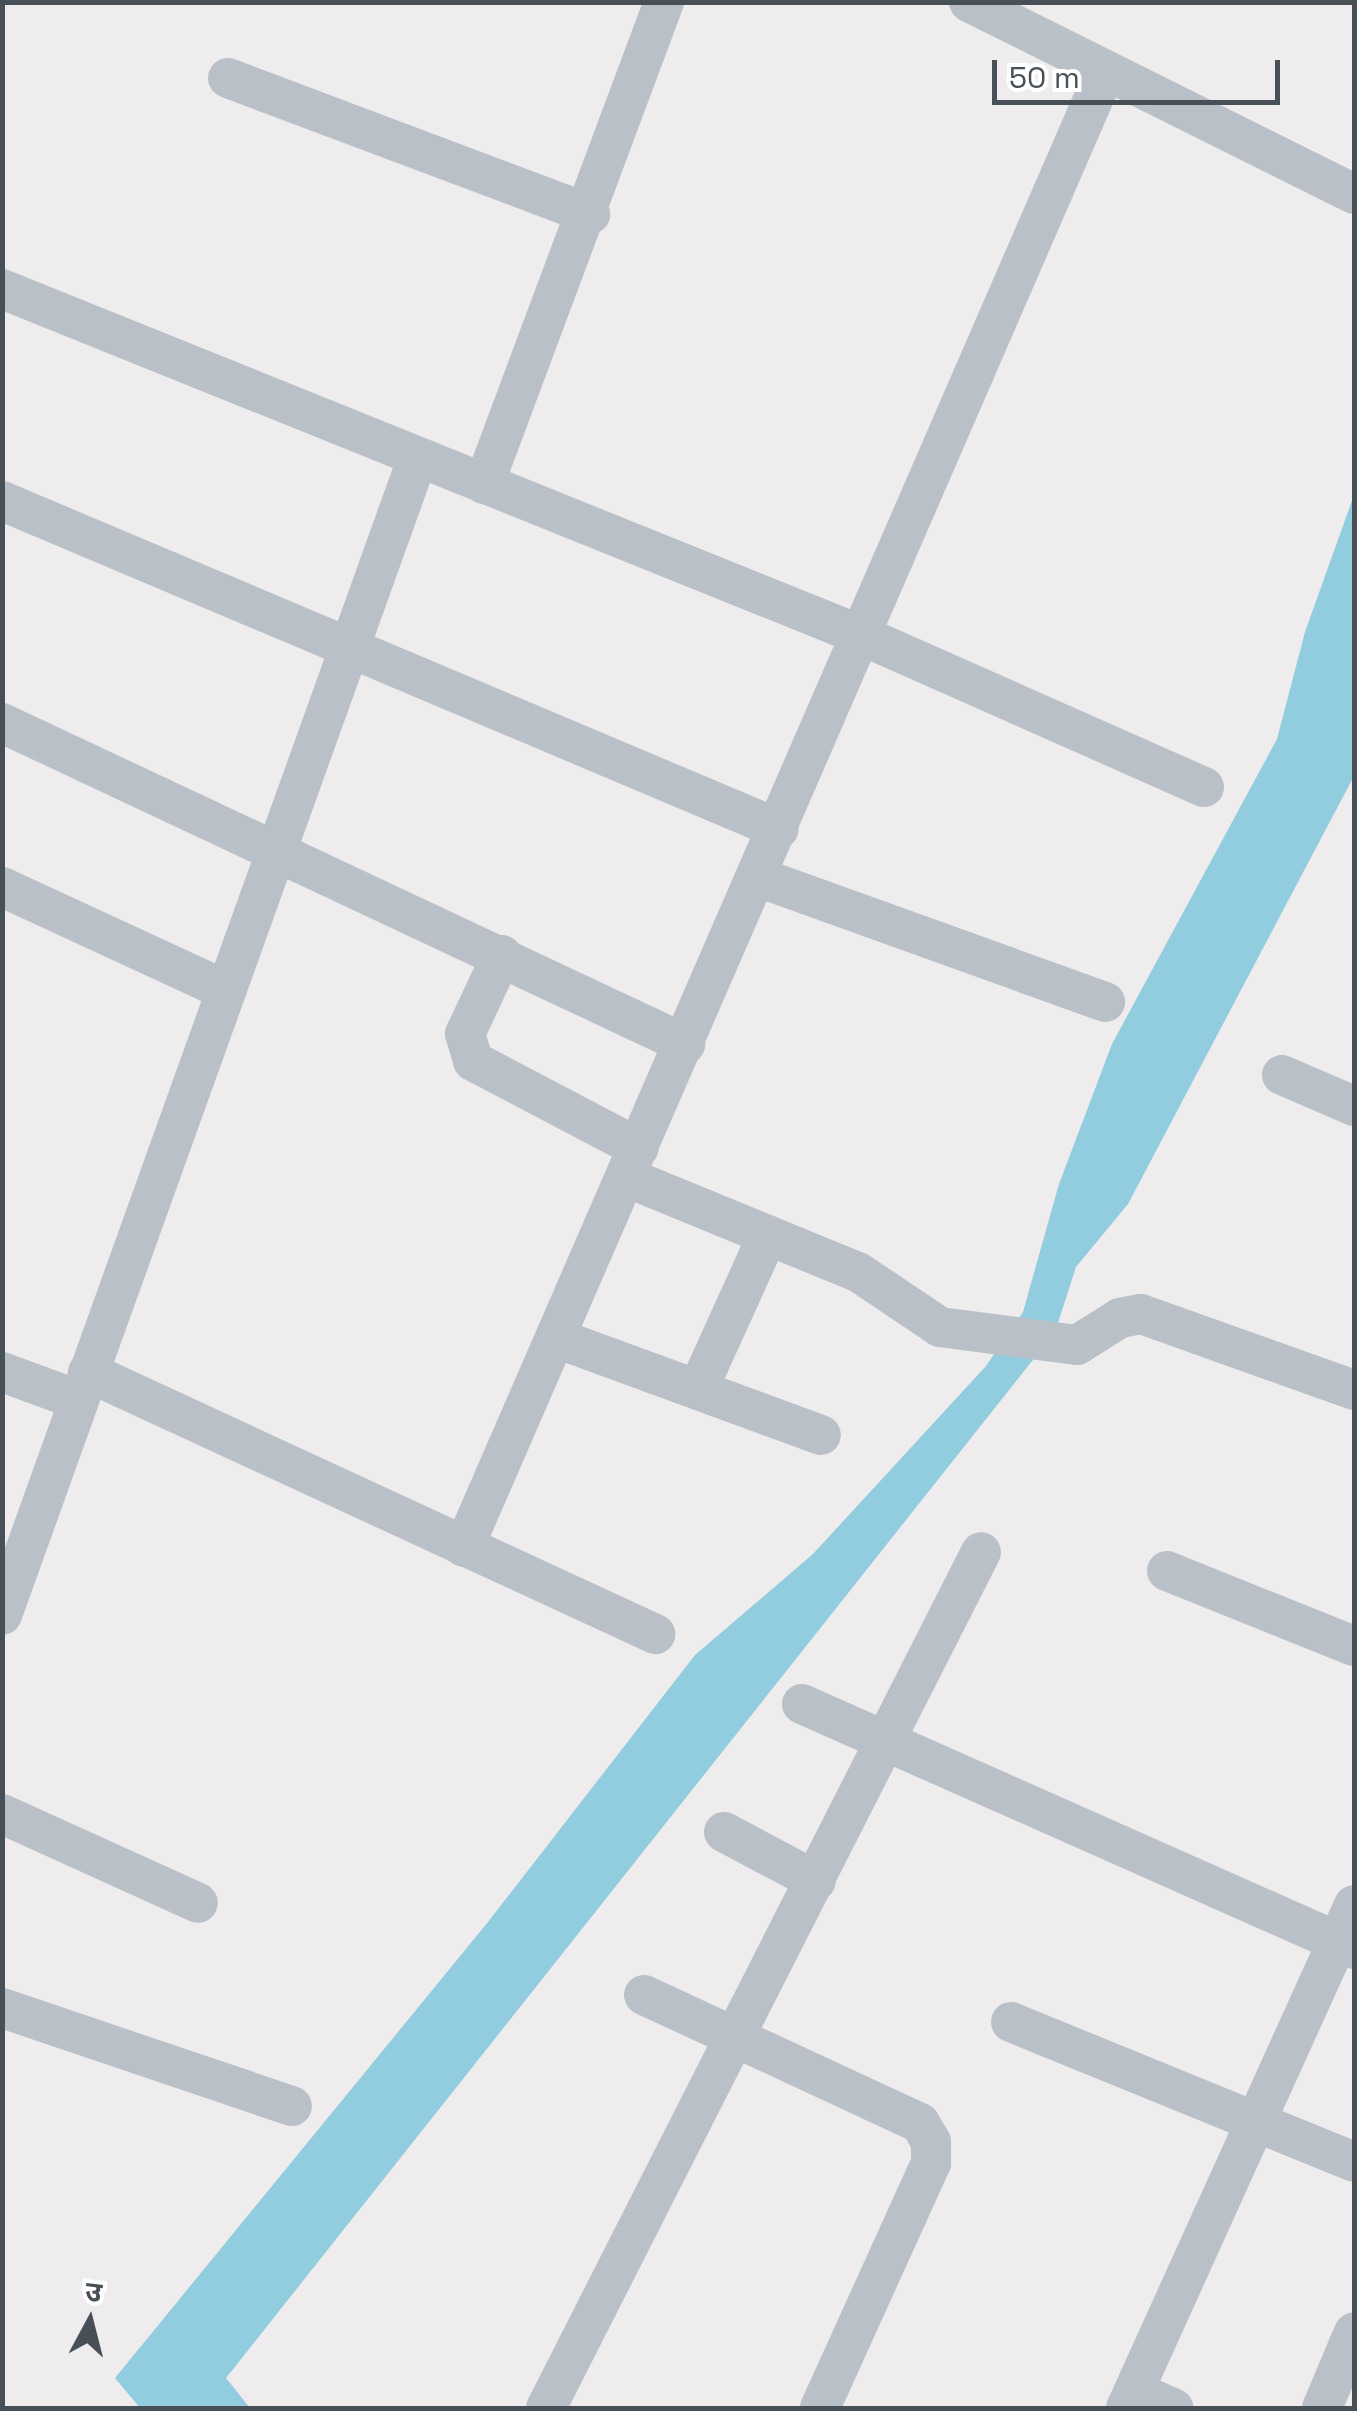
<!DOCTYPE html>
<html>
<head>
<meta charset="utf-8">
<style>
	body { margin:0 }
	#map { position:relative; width:1357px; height:2411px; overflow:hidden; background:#eeecec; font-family:"Space Grotesk","Noto Sans Devanagari",sans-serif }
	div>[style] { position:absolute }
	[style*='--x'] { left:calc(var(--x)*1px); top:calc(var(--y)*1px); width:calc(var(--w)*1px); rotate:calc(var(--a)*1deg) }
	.water>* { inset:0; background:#91ccdf }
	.street>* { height:40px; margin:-20px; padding:0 20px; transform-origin:20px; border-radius:20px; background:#b9c0c7 }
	span { translate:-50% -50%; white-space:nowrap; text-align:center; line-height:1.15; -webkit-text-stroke:8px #fff; paint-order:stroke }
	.frame { position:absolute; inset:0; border:5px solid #474f57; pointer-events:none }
	.north { position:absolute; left:40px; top:2271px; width:100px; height:100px; -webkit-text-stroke:8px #fff; paint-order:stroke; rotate:7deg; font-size:28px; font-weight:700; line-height:40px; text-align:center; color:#474f57 }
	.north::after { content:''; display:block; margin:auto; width:35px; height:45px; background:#474f57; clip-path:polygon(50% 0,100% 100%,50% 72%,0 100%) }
	.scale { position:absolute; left:992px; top:60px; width:288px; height:45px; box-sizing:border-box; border:5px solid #474f57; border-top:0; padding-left:12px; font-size:30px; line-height:35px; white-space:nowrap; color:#474f57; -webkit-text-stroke:8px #fff; paint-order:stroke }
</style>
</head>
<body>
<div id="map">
	<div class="water">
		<i style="clip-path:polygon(1354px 495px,1354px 776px,1128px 1204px,1076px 1267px,1055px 1332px,226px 2378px,250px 2408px,140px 2408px,115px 2378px,488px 1922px,695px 1655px,813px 1554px,986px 1366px,1023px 1312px,1059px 1184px,1112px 1044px,1277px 739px,1305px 632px)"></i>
	</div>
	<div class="street">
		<i style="--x:969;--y:2;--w:430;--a:26.5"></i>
		<i style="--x:228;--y:78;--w:387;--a:20.6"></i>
		<i style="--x:2;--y:289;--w:928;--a:21.95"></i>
		<i style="--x:863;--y:636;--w:373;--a:23.9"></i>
		<i style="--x:484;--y:484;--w:515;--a:-69.52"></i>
		<i style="--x:2;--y:501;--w:843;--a:22.89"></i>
		<i style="--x:2;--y:723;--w:755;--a:25.17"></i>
		<i style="--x:758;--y:877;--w:369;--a:19.8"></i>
		<i style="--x:2;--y:887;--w:246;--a:24.8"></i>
		<i style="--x:502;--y:955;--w:87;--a:115.1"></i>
		<i style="--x:465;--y:1034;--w:28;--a:73"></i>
		<i style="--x:473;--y:1061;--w:187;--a:27.7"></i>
		<i style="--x:1282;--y:1075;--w:78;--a:23.3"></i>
		<i style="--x:626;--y:1177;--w:251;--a:22.3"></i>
		<i style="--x:858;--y:1272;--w:99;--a:33.9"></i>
		<i style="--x:940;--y:1327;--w:138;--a:7.5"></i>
		<i style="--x:1077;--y:1345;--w:51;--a:-32.1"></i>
		<i style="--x:1120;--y:1318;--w:21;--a:-11"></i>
		<i style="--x:1141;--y:1314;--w:226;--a:19.6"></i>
		<i style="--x:556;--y:1338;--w:282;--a:20.1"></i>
		<i style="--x:2;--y:1372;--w:81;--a:20.2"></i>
		<i style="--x:88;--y:1372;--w:625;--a:24.8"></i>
		<i style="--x:698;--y:1389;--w:169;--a:-65.6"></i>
		<i style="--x:464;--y:1547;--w:1608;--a:-66.51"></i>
		<i style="--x:1167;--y:1571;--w:201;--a:21.9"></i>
		<i style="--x:2;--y:1615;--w:1230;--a:-70.24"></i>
		<i style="--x:802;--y:1704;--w:604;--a:23.93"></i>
		<i style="--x:2;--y:1814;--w:215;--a:24.4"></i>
		<i style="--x:724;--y:1832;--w:104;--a:28"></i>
		<i style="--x:644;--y:1995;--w:304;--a:24.9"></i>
		<i style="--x:920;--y:2123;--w:22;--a:60"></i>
		<i style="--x:931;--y:2142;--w:21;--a:90"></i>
		<i style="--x:931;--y:2163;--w:269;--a:114.4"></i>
		<i style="--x:2;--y:2008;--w:306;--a:18.7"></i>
		<i style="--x:1011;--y:2022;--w:370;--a:22.2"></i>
		<i style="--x:1134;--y:2391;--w:43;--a:23.6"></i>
		<i style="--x:546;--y:2408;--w:960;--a:-63.06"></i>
		<i style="--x:1126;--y:2408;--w:552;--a:-65.62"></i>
		<i style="--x:1322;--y:2408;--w:82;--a:-67.2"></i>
	</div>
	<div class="frame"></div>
	<div class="north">उ</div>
	<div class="scale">50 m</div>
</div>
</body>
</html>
